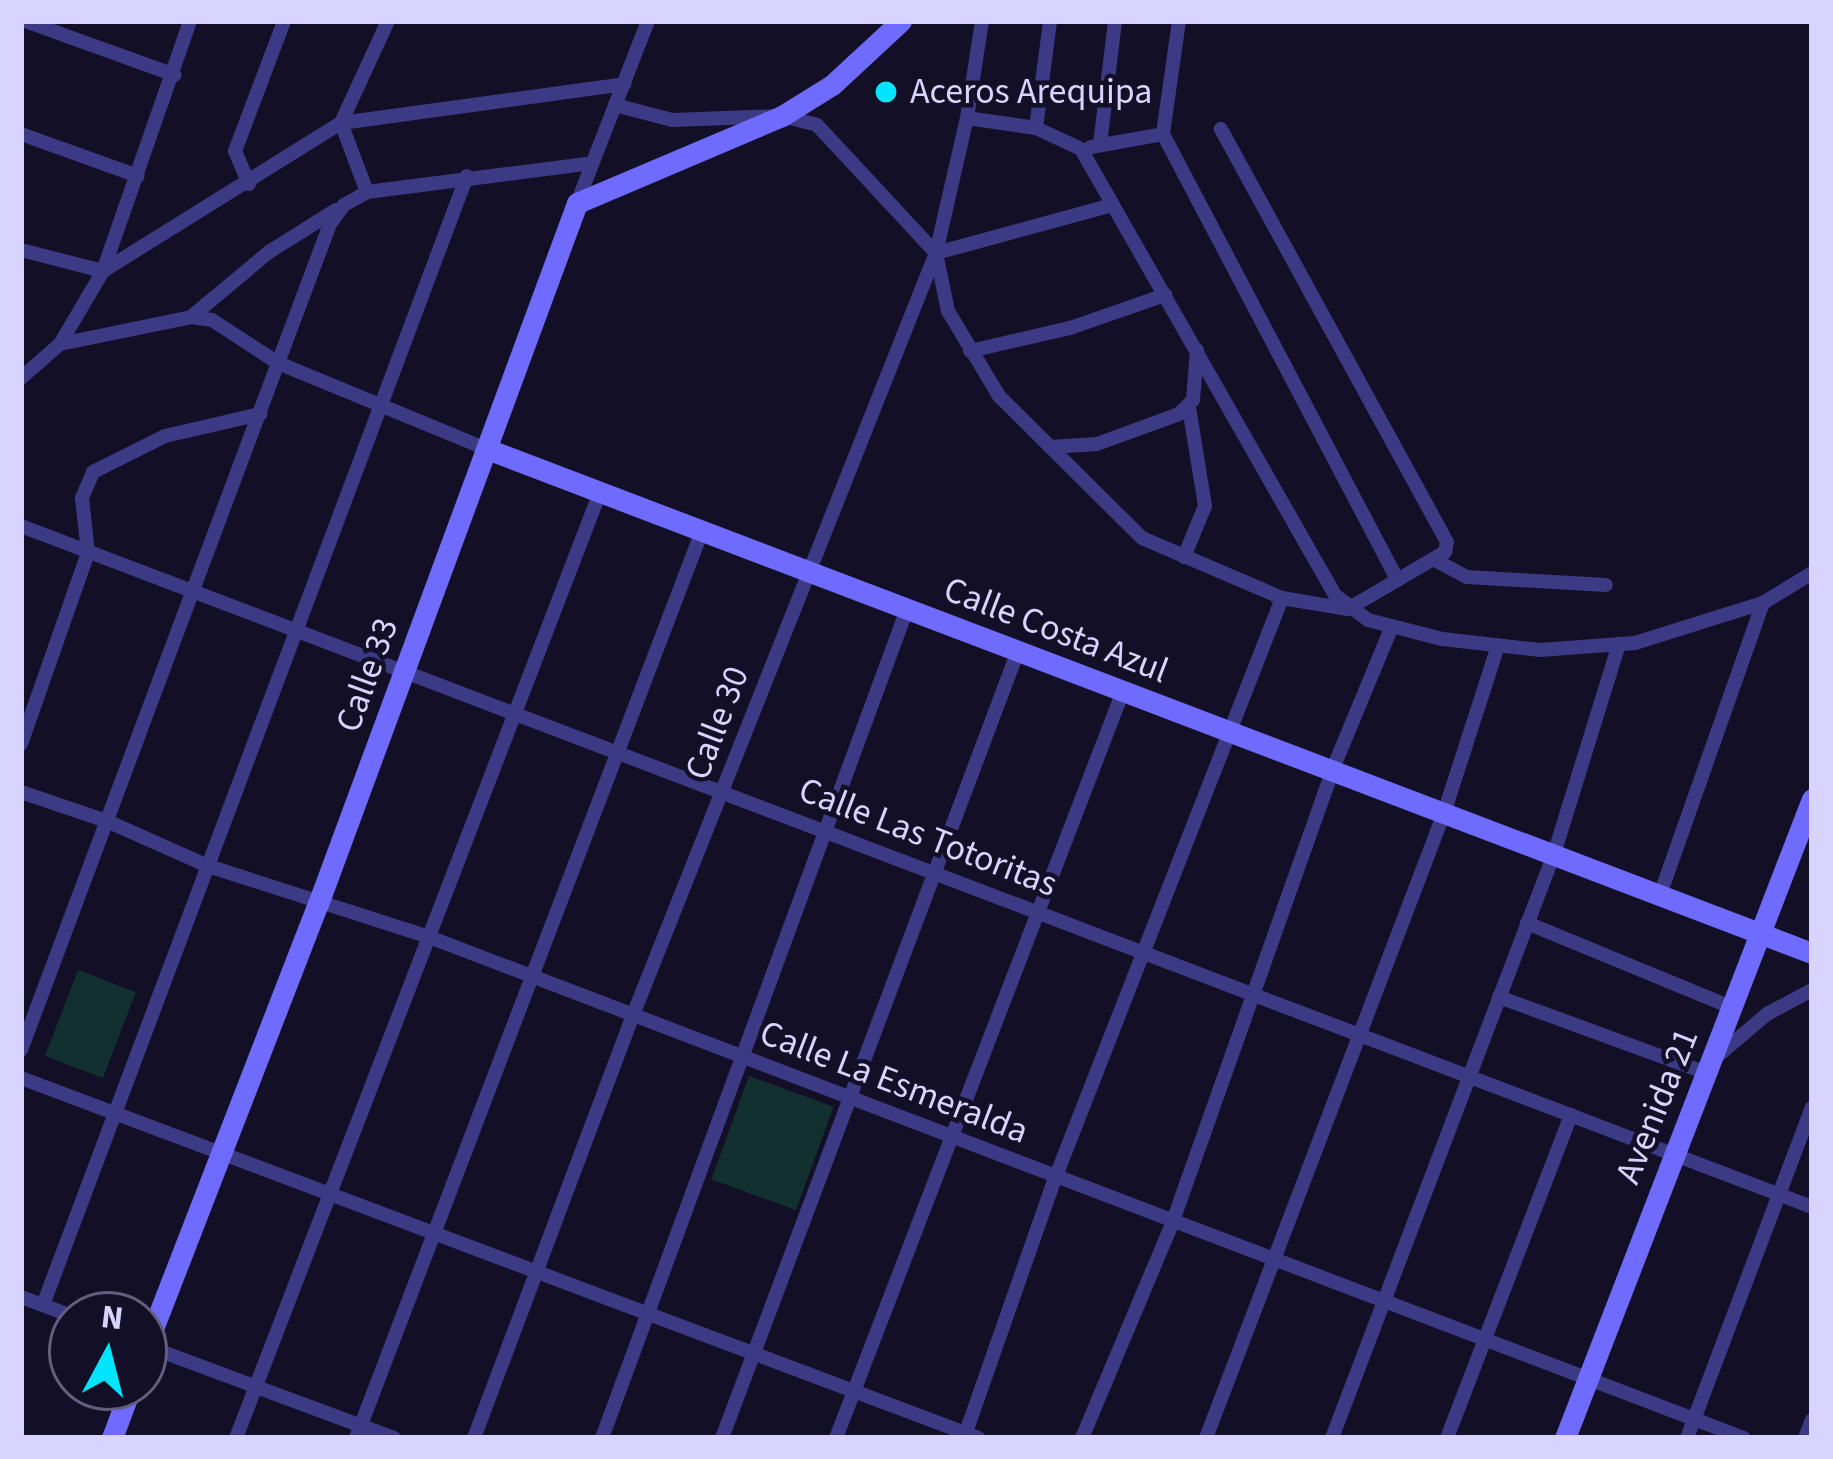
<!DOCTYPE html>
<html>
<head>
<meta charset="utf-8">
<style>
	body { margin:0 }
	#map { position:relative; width:1833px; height:1459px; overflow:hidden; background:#130f26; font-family:"Source Sans 3",sans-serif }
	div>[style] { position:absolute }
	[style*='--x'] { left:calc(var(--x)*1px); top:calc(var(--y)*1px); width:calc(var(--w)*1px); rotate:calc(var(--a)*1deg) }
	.green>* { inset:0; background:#12302f; transform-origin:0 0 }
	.street>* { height:14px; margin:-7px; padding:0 7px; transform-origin:7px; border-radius:7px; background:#3d3a85 }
	.secondary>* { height:21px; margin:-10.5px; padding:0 10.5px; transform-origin:10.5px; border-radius:10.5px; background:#6f6bff }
	.dots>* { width:33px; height:33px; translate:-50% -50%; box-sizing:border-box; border:6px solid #130f26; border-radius:50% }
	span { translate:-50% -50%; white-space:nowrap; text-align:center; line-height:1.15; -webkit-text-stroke:9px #130f26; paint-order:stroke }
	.poi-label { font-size:36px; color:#d9d4ff }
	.left { translate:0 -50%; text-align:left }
	.street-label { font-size:36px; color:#d9d4ff }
	.frame { position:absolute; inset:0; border:24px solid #d9d4ff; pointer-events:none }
	.north { position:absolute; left:48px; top:1291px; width:120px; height:120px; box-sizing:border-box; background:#130f26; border:3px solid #625e7d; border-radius:50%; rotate:7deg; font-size:33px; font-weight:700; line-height:48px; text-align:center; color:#d9d4ff }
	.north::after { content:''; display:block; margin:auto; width:42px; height:54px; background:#00e5ff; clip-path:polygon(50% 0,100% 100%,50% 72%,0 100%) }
</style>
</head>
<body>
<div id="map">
	<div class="green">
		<i style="left:78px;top:970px;width:62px;height:92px;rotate:21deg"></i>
		<i style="left:749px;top:1076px;width:90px;height:110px;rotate:20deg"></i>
	</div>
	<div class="street">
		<i style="--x:25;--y:21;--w:159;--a:19.8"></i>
		<i style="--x:1179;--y:21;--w:114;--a:98.1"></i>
		<i style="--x:1163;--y:134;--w:503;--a:62.26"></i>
		<i style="--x:615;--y:105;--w:59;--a:14.7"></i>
		<i style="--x:672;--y:120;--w:110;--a:-2.1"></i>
		<i style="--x:782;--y:116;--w:36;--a:14"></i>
		<i style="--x:817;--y:125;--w:175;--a:47.1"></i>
		<i style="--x:936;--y:253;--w:59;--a:78.3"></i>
		<i style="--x:948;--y:311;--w:99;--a:59"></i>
		<i style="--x:999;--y:396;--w:202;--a:44.8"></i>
		<i style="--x:1142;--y:538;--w:152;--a:23.2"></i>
		<i style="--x:1282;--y:598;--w:67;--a:9.5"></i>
		<i style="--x:1348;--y:609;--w:113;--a:-30.4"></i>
		<i style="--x:1445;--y:552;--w:10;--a:-79"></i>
		<i style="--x:1447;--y:542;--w:471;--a:-118.7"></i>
		<i style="--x:967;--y:118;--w:70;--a:8.2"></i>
		<i style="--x:1036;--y:128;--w:50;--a:25"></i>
		<i style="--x:1081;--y:149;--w:513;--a:60.34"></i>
		<i style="--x:1335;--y:595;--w:41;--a:37.1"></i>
		<i style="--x:1368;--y:620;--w:76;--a:14.4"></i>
		<i style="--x:1442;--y:639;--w:99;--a:6.4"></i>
		<i style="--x:1540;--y:650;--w:95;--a:-4.2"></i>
		<i style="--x:1635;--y:643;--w:134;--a:-17.4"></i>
		<i style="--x:1763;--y:603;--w:57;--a:-31.5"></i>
		<i style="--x:1036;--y:128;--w:108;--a:-82.5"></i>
		<i style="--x:21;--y:134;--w:124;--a:19.7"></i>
		<i style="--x:1100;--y:144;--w:124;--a:-83"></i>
		<i style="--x:1091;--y:147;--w:73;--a:-10.2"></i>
		<i style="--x:249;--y:184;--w:36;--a:-113"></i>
		<i style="--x:235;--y:151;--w:139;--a:-69.3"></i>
		<i style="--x:367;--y:192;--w:74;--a:-110.6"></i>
		<i style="--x:341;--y:123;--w:112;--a:-65.3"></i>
		<i style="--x:577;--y:203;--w:195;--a:-68.7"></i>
		<i style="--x:21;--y:250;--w:85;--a:14.4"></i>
		<i style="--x:103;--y:271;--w:280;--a:-31.9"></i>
		<i style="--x:341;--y:123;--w:286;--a:-7.8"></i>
		<i style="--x:936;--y:253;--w:179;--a:-15.2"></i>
		<i style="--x:191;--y:317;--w:102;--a:-39.8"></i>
		<i style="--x:269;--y:252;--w:79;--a:-32.1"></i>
		<i style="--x:60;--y:344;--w:134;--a:-11.6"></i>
		<i style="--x:191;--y:317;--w:21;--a:8"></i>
		<i style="--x:212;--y:320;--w:79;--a:33.1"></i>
		<i style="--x:278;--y:363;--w:226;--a:22.4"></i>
		<i style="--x:970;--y:351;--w:103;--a:-13"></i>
		<i style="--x:1070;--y:328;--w:101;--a:-19.2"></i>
		<i style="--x:21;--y:378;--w:52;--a:-41.1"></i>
		<i style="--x:60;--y:344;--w:85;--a:-59.5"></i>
		<i style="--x:103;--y:271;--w:265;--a:-70.8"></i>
		<i style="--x:1050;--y:447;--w:47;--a:-3.7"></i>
		<i style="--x:1097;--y:444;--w:87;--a:-20.1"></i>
		<i style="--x:1179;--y:414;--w:20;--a:-45"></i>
		<i style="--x:1193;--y:400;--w:50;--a:-85.4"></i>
		<i style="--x:21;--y:526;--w:1916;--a:20.82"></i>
		<i style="--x:1184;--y:557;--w:55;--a:-67.6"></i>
		<i style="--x:1205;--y:506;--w:100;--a:-99.2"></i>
		<i style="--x:1433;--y:559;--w:38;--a:28"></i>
		<i style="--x:1467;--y:577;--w:139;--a:3.3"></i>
		<i style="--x:21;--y:744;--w:202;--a:-70.7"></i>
		<i style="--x:88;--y:553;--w:55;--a:-96.2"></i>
		<i style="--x:82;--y:498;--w:28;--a:-67"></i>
		<i style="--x:93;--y:472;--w:80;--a:-26.6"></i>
		<i style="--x:165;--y:436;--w:98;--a:-13"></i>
		<i style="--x:21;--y:792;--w:93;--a:18.8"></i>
		<i style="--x:109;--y:822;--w:108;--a:24"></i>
		<i style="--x:208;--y:866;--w:232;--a:17.8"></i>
		<i style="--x:429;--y:937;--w:1407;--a:20.86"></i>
		<i style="--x:1660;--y:895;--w:310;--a:-70.6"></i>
		<i style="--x:1527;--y:923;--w:221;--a:22.4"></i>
		<i style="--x:1499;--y:997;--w:224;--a:20.1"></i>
		<i style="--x:21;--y:1050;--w:882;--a:-69.49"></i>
		<i style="--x:330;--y:224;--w:24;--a:-54"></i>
		<i style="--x:344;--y:205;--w:26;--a:-29"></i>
		<i style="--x:367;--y:192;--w:227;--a:-7.3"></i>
		<i style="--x:1714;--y:1059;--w:70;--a:-40.3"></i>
		<i style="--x:1767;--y:1014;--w:51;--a:-28.1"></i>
		<i style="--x:21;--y:1078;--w:1023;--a:20.6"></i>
		<i style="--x:21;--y:1297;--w:54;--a:20.4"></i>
		<i style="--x:43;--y:1305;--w:1206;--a:-69.42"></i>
		<i style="--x:144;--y:1345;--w:267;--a:20.4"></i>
		<i style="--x:236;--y:1438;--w:1014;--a:-68.95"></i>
		<i style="--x:356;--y:1438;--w:971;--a:-69.12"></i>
		<i style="--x:474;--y:1438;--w:452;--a:-69.4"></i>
		<i style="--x:633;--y:1015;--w:820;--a:-68.32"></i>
		<i style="--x:936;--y:253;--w:139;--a:-77.1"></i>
		<i style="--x:967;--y:118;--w:98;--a:-81.2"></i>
		<i style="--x:602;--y:1438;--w:883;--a:-69.8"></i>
		<i style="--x:722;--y:1438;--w:841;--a:-69.39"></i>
		<i style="--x:836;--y:1438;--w:800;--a:-68.98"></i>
		<i style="--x:964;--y:1438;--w:278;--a:-70.7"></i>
		<i style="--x:1056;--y:1176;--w:621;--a:-68.64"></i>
		<i style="--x:1082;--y:1438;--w:235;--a:-67.2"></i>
		<i style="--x:1173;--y:1221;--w:477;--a:-70.5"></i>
		<i style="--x:1332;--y:771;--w:157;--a:-67.5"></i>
		<i style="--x:1206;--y:1438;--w:669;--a:-69.15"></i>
		<i style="--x:1444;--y:813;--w:176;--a:-72.1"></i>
		<i style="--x:1332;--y:1438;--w:625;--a:-69.19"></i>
		<i style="--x:1554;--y:854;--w:220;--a:-72.8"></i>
		<i style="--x:1447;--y:1438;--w:346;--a:-69"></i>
		<i style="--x:1687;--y:1438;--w:353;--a:-69.3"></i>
		<i style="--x:1805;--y:1438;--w:19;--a:-69"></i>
	</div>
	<div class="secondary">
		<i style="--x:487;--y:449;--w:1418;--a:20.83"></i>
		<i style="--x:144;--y:1352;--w:481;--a:-68.8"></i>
		<i style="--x:318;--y:904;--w:747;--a:-69.72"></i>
		<i style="--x:577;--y:203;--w:223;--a:-23"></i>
		<i style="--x:782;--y:116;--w:59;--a:-31.8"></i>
		<i style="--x:832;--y:85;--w:94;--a:-42.8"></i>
		<i style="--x:112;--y:1438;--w:54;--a:-69.6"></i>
		<i style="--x:1565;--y:1438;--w:685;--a:-68.87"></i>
	</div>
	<div class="dots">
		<i style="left:886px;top:92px;background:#00e5ff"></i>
	</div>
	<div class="poi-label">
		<span class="left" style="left:910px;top:92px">Aceros Arequipa</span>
	</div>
	<div class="street-label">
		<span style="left:1056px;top:630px;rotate:21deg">Calle Costa Azul</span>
		<span style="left:367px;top:675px;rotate:-70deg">Calle 33</span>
		<span style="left:717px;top:723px;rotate:-69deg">Calle 30</span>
		<span style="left:928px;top:837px;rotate:21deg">Calle Las Totoritas</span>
		<span style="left:894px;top:1082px;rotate:21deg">Calle La Esmeralda</span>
		<span style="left:1657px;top:1106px;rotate:-68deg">Avenida 21</span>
	</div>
	<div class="frame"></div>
	<div class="north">N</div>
</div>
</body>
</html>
